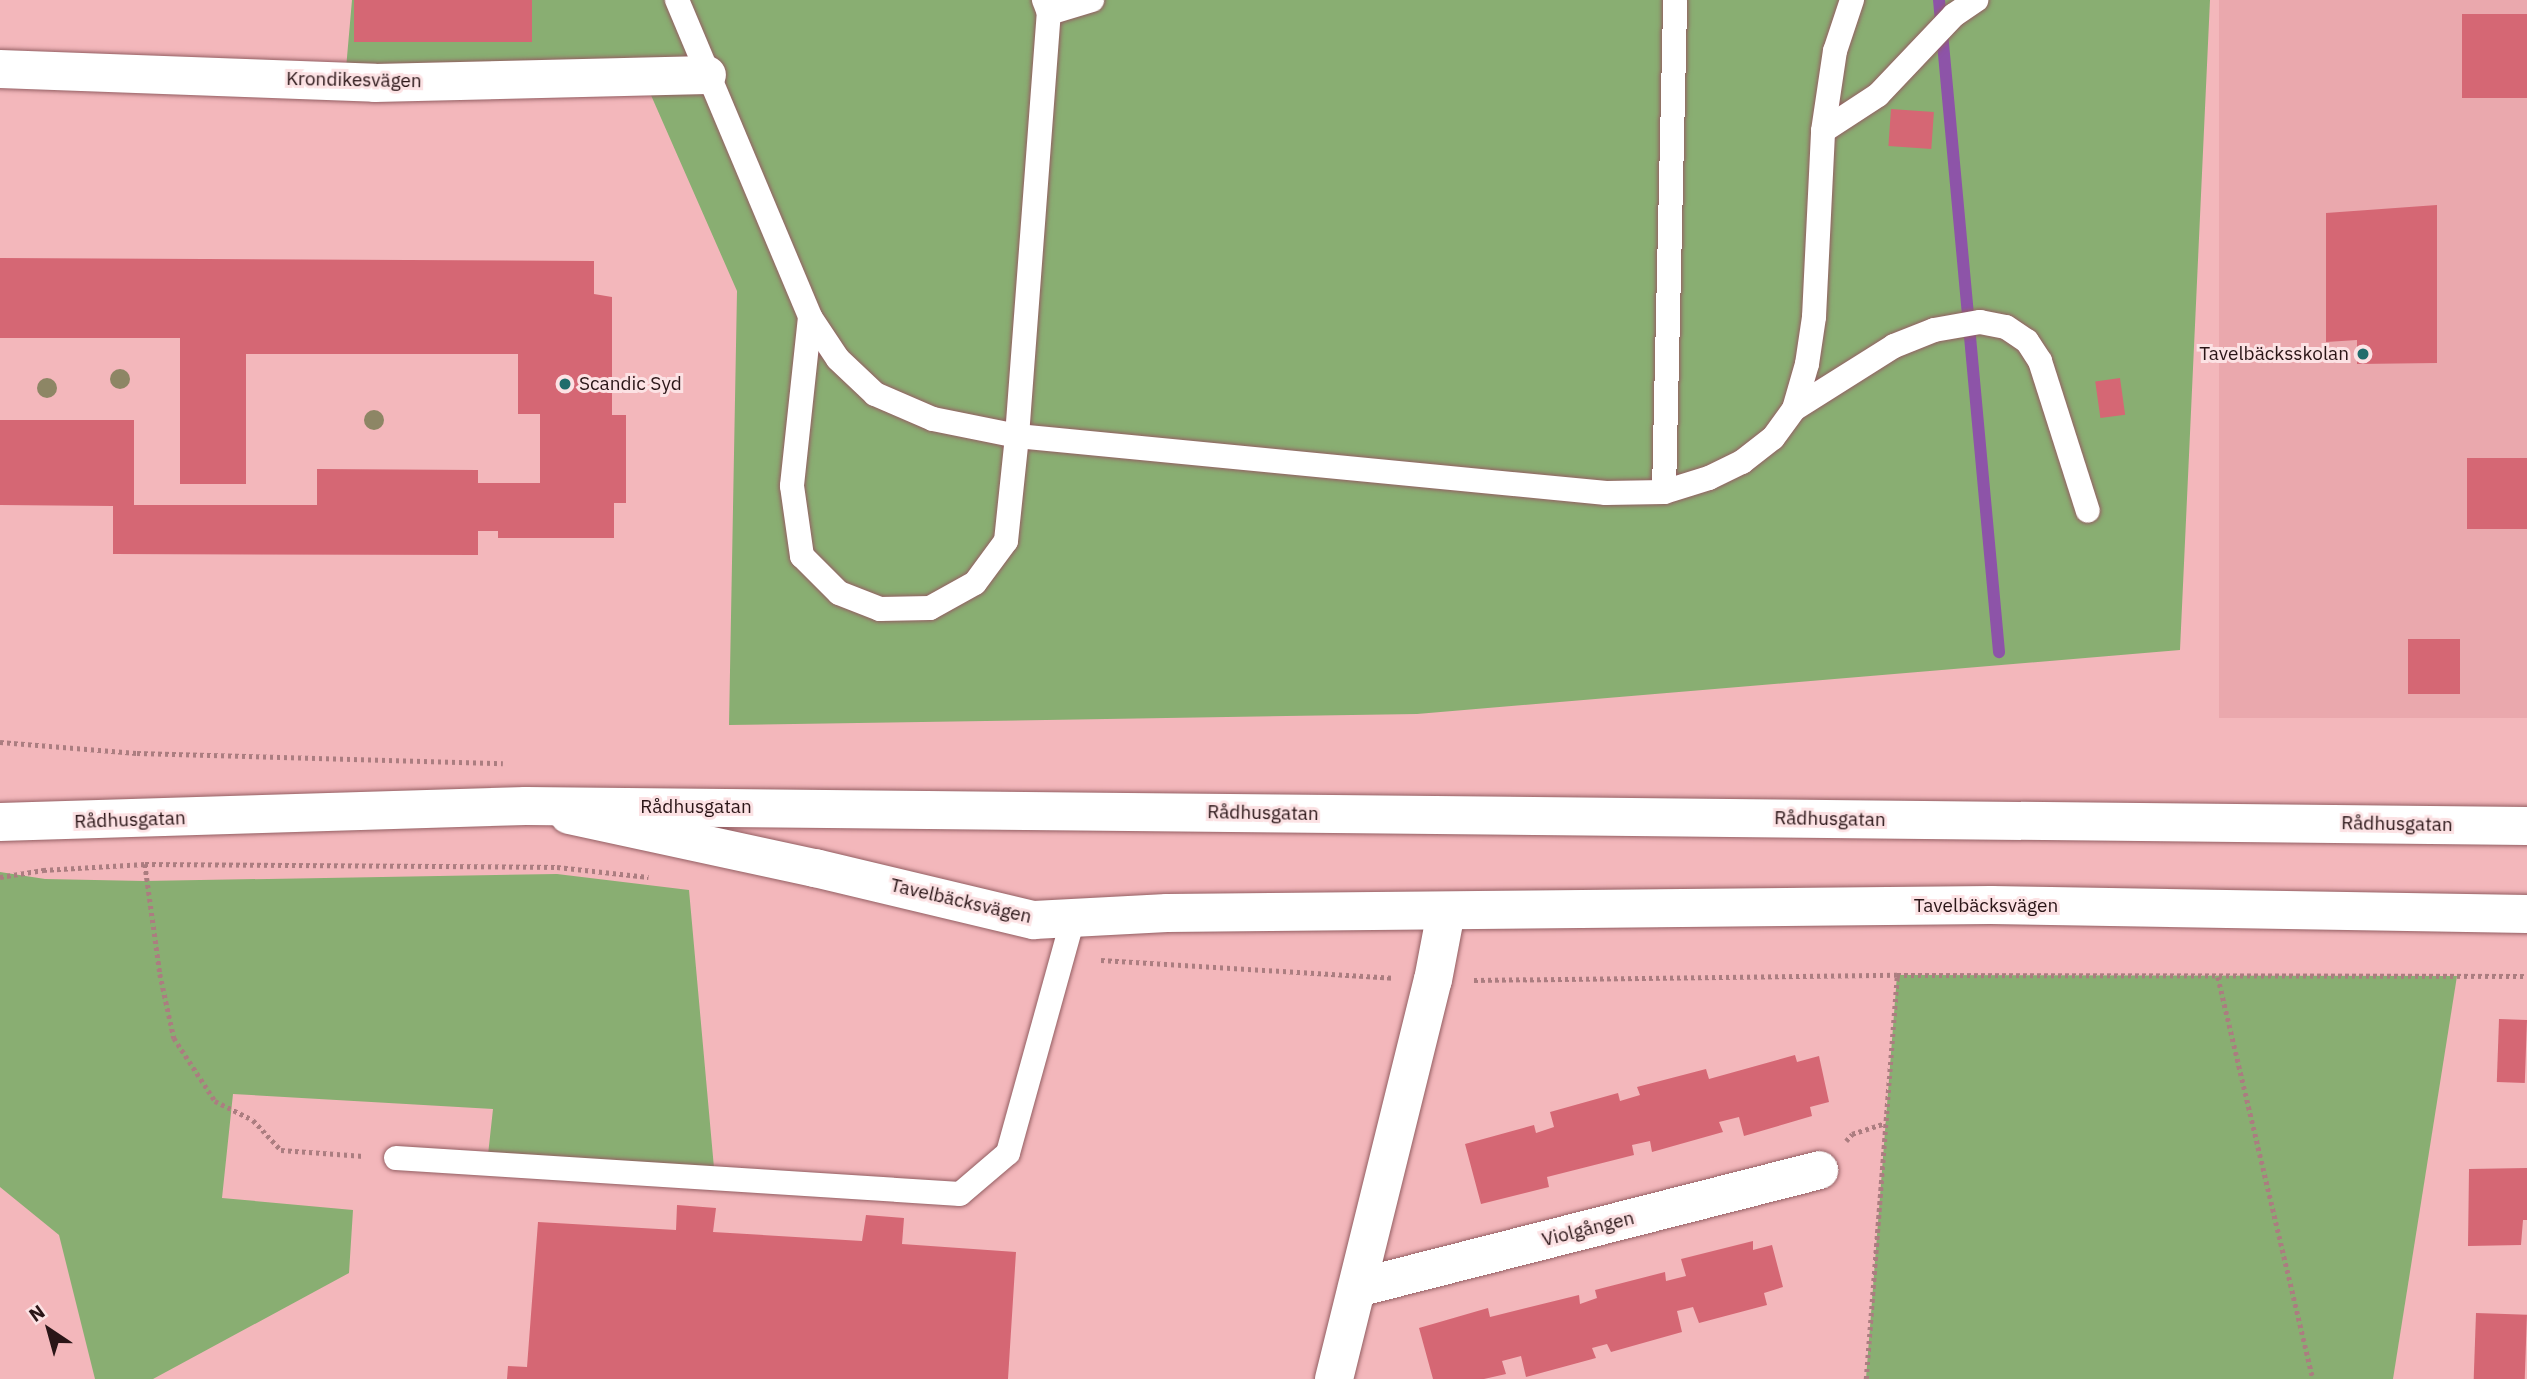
<!DOCTYPE html>
<html>
<head>
<meta charset="utf-8">
<style>
	body { margin:0 }
	#map { position:relative; width:2527px; height:1379px; overflow:hidden; background:#f3b7bb; font-family:"IBM Plex Sans",sans-serif }
	div>[style] { position:absolute }
	[style*='--x'] { left:calc(var(--x)*1px); top:calc(var(--y)*1px); width:calc(var(--w)*1px); rotate:calc(var(--a)*1deg) }
	.built>* { inset:0; background:#eaa8ad; transform-origin:0 0 }
	.green>* { inset:0; background:#89ae72 }
	.stream>* { height:12px; margin:-6px; padding:0 6px; transform-origin:6px; border-radius:6px; background:#8d54a8 }
	.building>* { inset:0; background:#d56774; transform-origin:0 0 }
	.path>* { height:4.5px; margin-top:-2.25px; transform-origin:0; background:repeating-linear-gradient(90deg,#ab7d80 0 3.5px,transparent 0 7px) }
	.roads { filter:drop-shadow(0 0 2px #935e62) drop-shadow(0 0 2px #935e62) }
	.service>* { height:24px; margin:-12px; padding:0 12px; transform-origin:12px; border-radius:12px; background:#fff }
	.minor>* { height:38px; margin:-19px; padding:0 19px; transform-origin:19px; border-radius:19px; background:#fff }
	.secondary>* { height:38px; margin:-19px; padding:0 19px; transform-origin:19px; border-radius:19px; background:#fff }
	.trees>* { width:20px; height:20px; margin:-10px; border-radius:50%; background:#8d8665 }
	.dots>* { width:19px; height:19px; translate:-50% -50%; box-sizing:border-box; border:4px solid #fce2e4; border-radius:50% }
	span { translate:-50% -50%; white-space:nowrap; text-align:center; line-height:1.15; -webkit-text-stroke:6px #fce2e4; paint-order:stroke }
	.street-label { font-size:19px; color:#2a1517 }
	.poi-label { font-size:19px; color:#2a1517 }
	.right { translate:-100% -50%; text-align:right }
	.left { translate:0 -50%; text-align:left }
	.north { position:absolute; left:14px; top:1295px; width:70px; height:70px; -webkit-text-stroke:5px #fce2e4; paint-order:stroke; rotate:324deg; font-size:19px; font-weight:700; line-height:28px; text-align:center; color:#2a1517 }
	.north::after { content:''; display:block; margin:auto; width:24px; height:32px; background:#2a1517; clip-path:polygon(50% 0,100% 100%,50% 72%,0 100%) }
</style>
</head>
<body>
<div id="map">
	<div class="built">
		<i style="left:2219px;top:0;width:308px;height:718px"></i>
	</div>
	<div class="green">
		<i style="clip-path:polygon(352px 0,2210px 0,2180px 650px,1417px 714px,729px 725px,737px 291px,643px 77px,345px 80px)"></i>
		<i style="clip-path:polygon(0 872px,45px 879px,144px 881px,557px 874px,689px 890px,715px 1179px,487px 1164px,493px 1109px,233px 1094px,222px 1198px,353px 1210px,349px 1273px,153px 1379px,95px 1379px,59px 1235px,0 1187px)"></i>
		<i style="clip-path:polygon(1897px 975px,2457px 976px,2393px 1379px,1866px 1379px)"></i>
	</div>
	<div class="stream">
		<i style="--x:1939;--y:0;--w:655;--a:84.74"></i>
	</div>
	<div class="building">
		<i style="left:354px;top:0;width:178px;height:42px"></i>
		<i style="left:2527px;top:14px;width:84px;height:65px;rotate:90deg"></i>
		<i style="left:1891px;top:109px;width:43px;height:37px;rotate:4deg"></i>
		<i style="clip-path:polygon(2437px 205px,2437px 363px,2357px 364px,2357px 340px,2326px 342px,2326px 213px)"></i>
		<i style="clip-path:polygon(0 258px,594px 261px,594px 294px,612px 297px,612px 415px,626px 415px,626px 503px,614px 503px,614px 538px,498px 538px,498px 531px,478px 531px,478px 555px,113px 554px,113px 506px,0 505px,0 420px,134px 420px,134px 505px,317px 505px,317px 469px,478px 470px,478px 483px,540px 483px,540px 414px,518px 414px,518px 354px,246px 354px,246px 484px,180px 484px,180px 338px,0 338px)"></i>
		<i style="left:2120px;top:378px;width:37px;height:25px;rotate:82deg"></i>
		<i style="left:2527px;top:458px;width:71px;height:60px;rotate:90deg"></i>
		<i style="left:2408px;top:639px;width:52px;height:55px"></i>
		<i style="left:2499px;top:1019px;width:28px;height:63px;rotate:2deg"></i>
		<i style="clip-path:polygon(1795px 1055px,1797px 1062px,1819px 1056px,1829px 1102px,1810px 1107px,1812px 1116px,1744px 1136px,1739px 1117px,1719px 1122px,1723px 1132px,1652px 1152px,1650px 1141px,1632px 1145px,1634px 1155px,1547px 1177px,1549px 1187px,1481px 1204px,1465px 1144px,1534px 1125px,1536px 1133px,1554px 1127px,1550px 1112px,1618px 1093px,1620px 1101px,1640px 1095px,1637px 1087px,1706px 1069px,1709px 1079px)"></i>
		<i style="clip-path:polygon(2527px 1168px,2527px 1220px,2523px 1220px,2521px 1245px,2468px 1246px,2469px 1169px)"></i>
		<i style="clip-path:polygon(677px 1205px,716px 1208px,713px 1232px,862px 1241px,866px 1215px,904px 1218px,902px 1244px,1016px 1252px,1008px 1379px,507px 1379px,508px 1366px,527px 1367px,538px 1222px,676px 1230px)"></i>
		<i style="clip-path:polygon(1753px 1241px,1753px 1250px,1772px 1245px,1783px 1287px,1764px 1293px,1767px 1305px,1699px 1323px,1693px 1307px,1677px 1311px,1682px 1332px,1611px 1352px,1607px 1344px,1592px 1348px,1596px 1358px,1526px 1377px,1521px 1356px,1502px 1361px,1506px 1374px,1484px 1379px,1433px 1379px,1419px 1328px,1488px 1308px,1490px 1317px,1579px 1295px,1580px 1304px,1597px 1298px,1595px 1290px,1665px 1272px,1666px 1281px,1686px 1276px,1681px 1259px)"></i>
		<i style="left:2476px;top:1313px;width:51px;height:66px;rotate:2deg"></i>
	</div>
	<div class="path">
		<i style="--x:0;--y:742;--w:137;--a:4.6"></i>
		<i style="--x:137;--y:753;--w:366;--a:1.6"></i>
		<i style="--x:145;--y:864;--w:111;--a:82.2"></i>
		<i style="--x:160;--y:974;--w:66;--a:77.7"></i>
		<i style="--x:174;--y:1038;--w:75;--a:56.9"></i>
		<i style="--x:215;--y:1101;--w:42;--a:26.6"></i>
		<i style="--x:253;--y:1120;--w:41;--a:47"></i>
		<i style="--x:281;--y:1150;--w:83;--a:4.1"></i>
		<i style="--x:0;--y:877;--w:44;--a:-9.2"></i>
		<i style="--x:43;--y:870;--w:102;--a:-3.4"></i>
		<i style="--x:145;--y:864;--w:412;--a:0.4"></i>
		<i style="--x:557;--y:867;--w:92;--a:6.3"></i>
		<i style="--x:1101;--y:960;--w:292;--a:3.5"></i>
		<i style="--x:2218;--y:977;--w:413;--a:76.7"></i>
		<i style="--x:1474;--y:980;--w:423;--a:-0.7"></i>
		<i style="--x:1897;--y:975;--w:630;--a:0.09"></i>
		<i style="--x:1846;--y:1141;--w:9;--a:-49"></i>
		<i style="--x:1852;--y:1134;--w:35;--a:-18"></i>
		<i style="--x:1866;--y:1379;--w:405;--a:-85.6"></i>
	</div>
	<div class="roads">
		<div class="service">
			<i style="--x:677;--y:0;--w:344;--a:67.2"></i>
			<i style="--x:810;--y:317;--w:50;--a:56.3"></i>
			<i style="--x:838;--y:359;--w:51;--a:43.4"></i>
			<i style="--x:875;--y:394;--w:63;--a:23.3"></i>
			<i style="--x:933;--y:419;--w:86;--a:11.4"></i>
			<i style="--x:1017;--y:436;--w:592;--a:5.53"></i>
			<i style="--x:1606;--y:493;--w:58;--a:-1"></i>
			<i style="--x:1664;--y:492;--w:47;--a:-17.3"></i>
			<i style="--x:1709;--y:478;--w:37;--a:-26"></i>
			<i style="--x:1742;--y:462;--w:39;--a:-38"></i>
			<i style="--x:1773;--y:438;--w:36;--a:-54"></i>
			<i style="--x:1794;--y:409;--w:47;--a:-73.9"></i>
			<i style="--x:1807;--y:364;--w:48;--a:-81.5"></i>
			<i style="--x:1814;--y:317;--w:186;--a:-87.2"></i>
			<i style="--x:1823;--y:131;--w:81;--a:-81.5"></i>
			<i style="--x:1835;--y:51;--w:54;--a:-71.6"></i>
			<i style="--x:1049;--y:13;--w:45;--a:-16.8"></i>
			<i style="--x:1823;--y:131;--w:66;--a:-33.2"></i>
			<i style="--x:1878;--y:95;--w:110;--a:-46.5"></i>
			<i style="--x:1954;--y:15;--w:27;--a:-34"></i>
			<i style="--x:810;--y:317;--w:170;--a:96.1"></i>
			<i style="--x:792;--y:486;--w:71;--a:81.9"></i>
			<i style="--x:802;--y:556;--w:52;--a:45"></i>
			<i style="--x:839;--y:593;--w:44;--a:21.3"></i>
			<i style="--x:880;--y:609;--w:50;--a:-1.1"></i>
			<i style="--x:930;--y:608;--w:51;--a:-29.1"></i>
			<i style="--x:975;--y:583;--w:52;--a:-53.6"></i>
			<i style="--x:1006;--y:541;--w:106;--a:-84"></i>
			<i style="--x:1017;--y:436;--w:424;--a:-85.7"></i>
			<i style="--x:1049;--y:13;--w:14;--a:-111"></i>
			<i style="--x:1794;--y:409;--w:118;--a:-32.2"></i>
			<i style="--x:1894;--y:346;--w:43;--a:-21.8"></i>
			<i style="--x:1934;--y:330;--w:47;--a:-9.9"></i>
			<i style="--x:1980;--y:322;--w:26;--a:11"></i>
			<i style="--x:2006;--y:327;--w:25;--a:34"></i>
			<i style="--x:2027;--y:341;--w:24;--a:57"></i>
			<i style="--x:2040;--y:361;--w:157;--a:72.3"></i>
			<i style="--x:1664;--y:492;--w:492;--a:-88.7"></i>
			<i style="--x:396;--y:1158;--w:565;--a:3.65"></i>
			<i style="--x:960;--y:1194;--w:63;--a:-40.5"></i>
			<i style="--x:1008;--y:1153;--w:244;--a:-74.5"></i>
		</div>
		<div class="minor">
			<i style="--x:0;--y:69;--w:375;--a:2.1"></i>
			<i style="--x:375;--y:83;--w:332;--a:-1.4"></i>
			<i style="--x:569;--y:815;--w:252;--a:12.2"></i>
			<i style="--x:815;--y:868;--w:225;--a:13.4"></i>
			<i style="--x:1034;--y:920;--w:133;--a:-3"></i>
			<i style="--x:1167;--y:913;--w:824;--a:-0.56"></i>
			<i style="--x:1991;--y:905;--w:536;--a:0.96"></i>
			<i style="--x:1357;--y:1288;--w:477;--a:-14.3"></i>
			<i style="--x:1334;--y:1379;--w:411;--a:-76.1"></i>
			<i style="--x:1433;--y:980;--w:69;--a:-79.2"></i>
		</div>
		<div class="secondary">
			<i style="--x:0;--y:822;--w:526;--a:-1.74"></i>
			<i style="--x:526;--y:806;--w:2001;--a:0.57"></i>
		</div>
	</div>
	<div class="trees">
		<i style="left:120px;top:379px"></i>
		<i style="left:47px;top:388px"></i>
		<i style="left:374px;top:420px"></i>
	</div>
	<div class="dots">
		<i style="left:2363px;top:354px;background:#216d6c"></i>
		<i style="left:565px;top:384px;background:#216d6c"></i>
	</div>
	<div class="street-label">
		<span style="left:354px;top:80px;rotate:1deg">Krondikesvägen</span>
		<span style="left:696px;top:807px">Rådhusgatan</span>
		<span style="left:1263px;top:813px;rotate:1deg">Rådhusgatan</span>
		<span style="left:1830px;top:819px;rotate:1deg">Rådhusgatan</span>
		<span style="left:130px;top:820px;rotate:-2deg">Rådhusgatan</span>
		<span style="left:2397px;top:824px;rotate:1deg">Rådhusgatan</span>
		<span style="left:961px;top:901px;rotate:13deg">Tavelbäcksvägen</span>
		<span style="left:1986px;top:906px">Tavelbäcksvägen</span>
		<span style="left:1588px;top:1229px;rotate:-14deg">Violgången</span>
	</div>
	<div class="poi-label">
		<span class="right" style="left:2349px;top:354px">Tavelbäcksskolan</span>
		<span class="left" style="left:579px;top:384px">Scandic Syd</span>
	</div>
	<div class="north">N</div>
</div>
</body>
</html>
